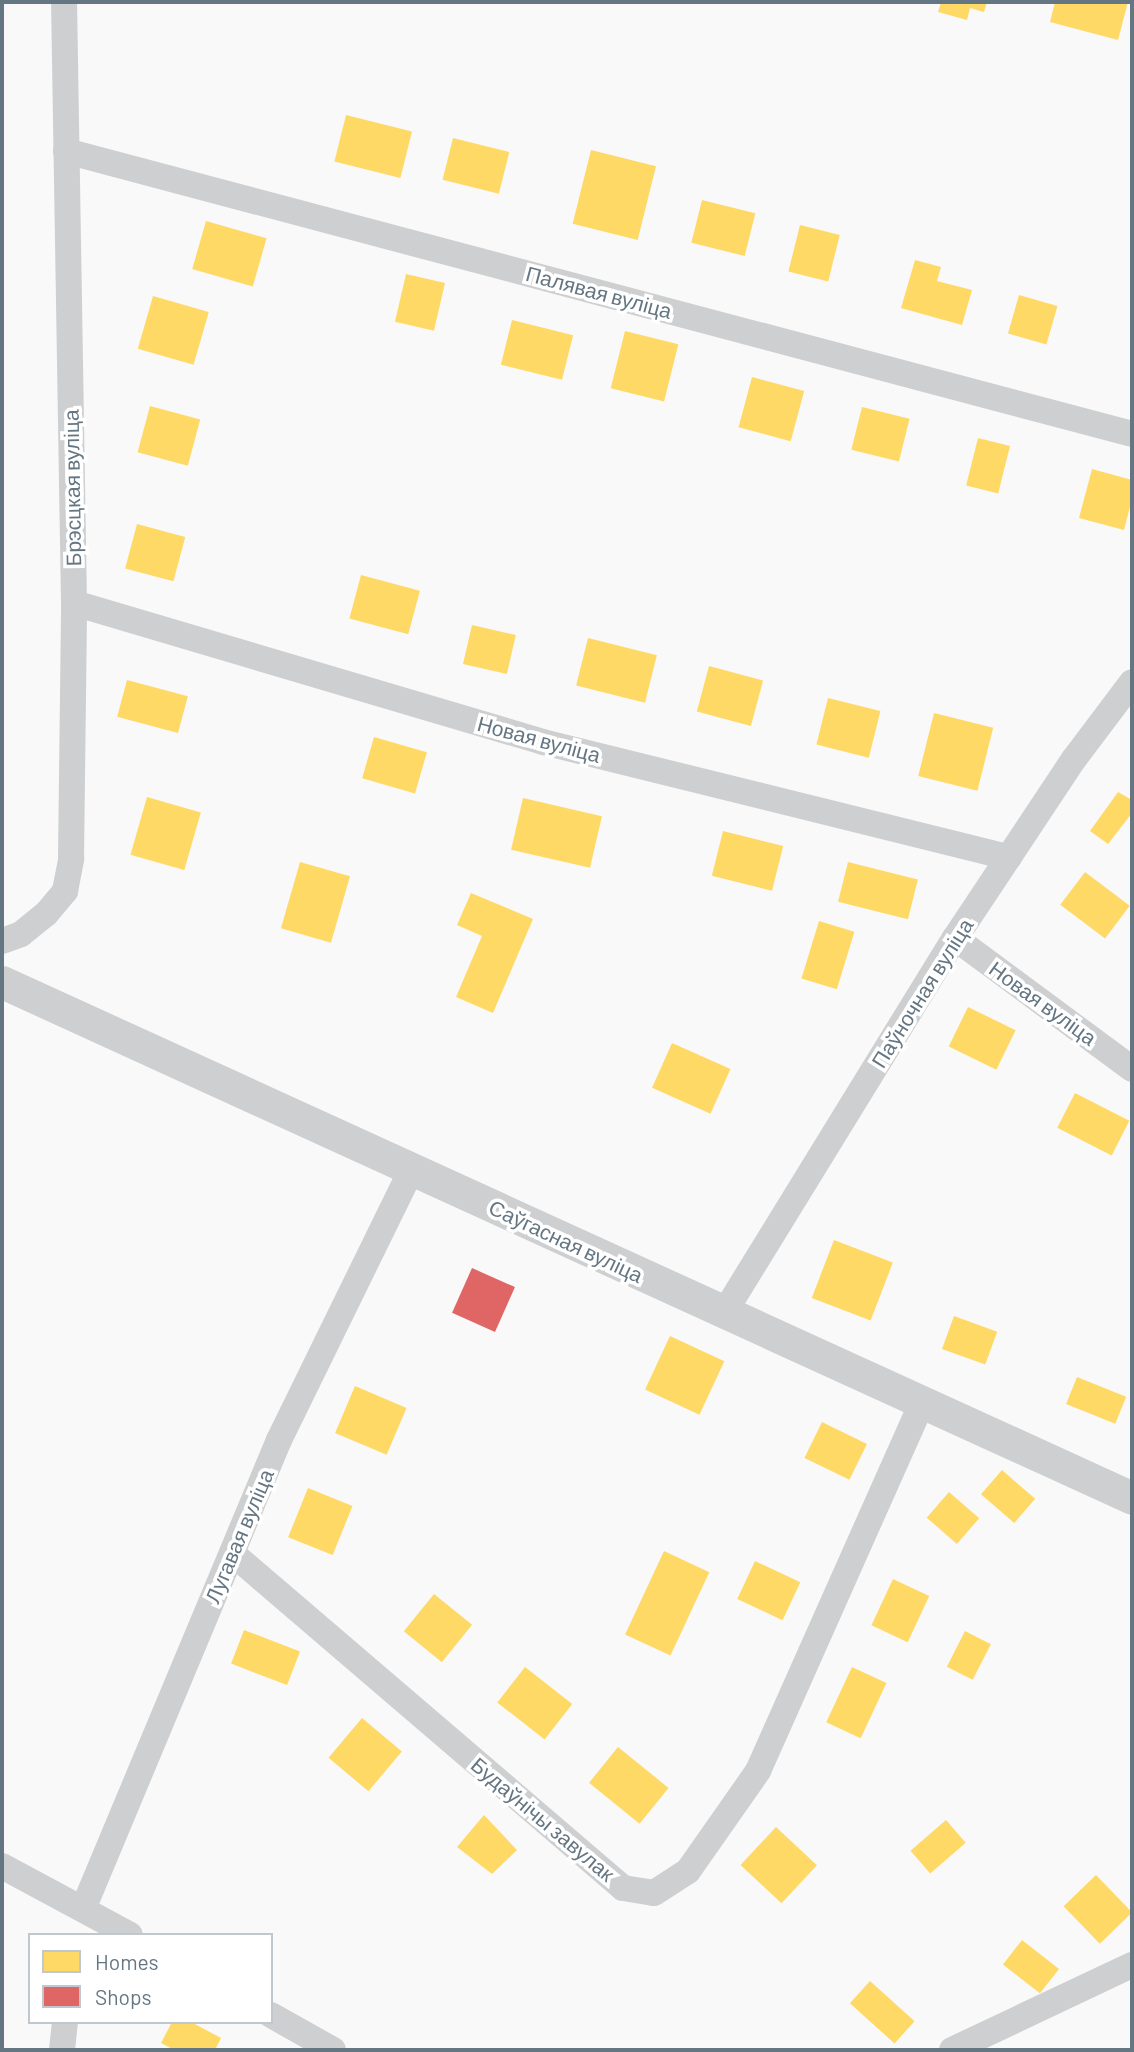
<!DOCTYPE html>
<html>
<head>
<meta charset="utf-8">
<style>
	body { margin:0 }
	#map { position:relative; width:1134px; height:2052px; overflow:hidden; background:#f9f9f9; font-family:Barlow,sans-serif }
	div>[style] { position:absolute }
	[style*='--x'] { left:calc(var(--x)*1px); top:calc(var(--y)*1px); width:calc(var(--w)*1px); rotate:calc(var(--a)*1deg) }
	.homes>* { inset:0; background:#ffd966; transform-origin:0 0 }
	.shops>* { inset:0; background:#e06666; transform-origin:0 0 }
	.minor>* { height:26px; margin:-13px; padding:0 13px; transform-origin:13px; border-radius:13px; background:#cecfd0 }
	.tertiary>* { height:33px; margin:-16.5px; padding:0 16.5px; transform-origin:16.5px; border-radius:16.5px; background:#cecfd0 }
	span { translate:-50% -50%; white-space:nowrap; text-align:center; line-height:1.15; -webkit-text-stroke:7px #fff; paint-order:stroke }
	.street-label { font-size:21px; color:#657683 }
	.frame { position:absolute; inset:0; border:4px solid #657683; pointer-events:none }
	.legend { position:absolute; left:28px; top:1933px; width:245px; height:91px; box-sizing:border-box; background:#fff; border:2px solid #c1c8cd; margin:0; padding:9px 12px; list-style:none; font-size:21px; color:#657683 }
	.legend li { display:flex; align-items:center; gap:14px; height:35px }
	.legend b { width:35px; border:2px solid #c1c8cd }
</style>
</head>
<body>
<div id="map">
	<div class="homes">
		<i style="clip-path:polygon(941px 2px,987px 2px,984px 12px,970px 8px,967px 20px,938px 12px)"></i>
		<i style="clip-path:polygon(1055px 2px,1128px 2px,1118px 40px,1050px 22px)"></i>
		<i style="left:346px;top:115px;width:68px;height:48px;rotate:14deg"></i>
		<i style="left:453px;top:138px;width:58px;height:43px;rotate:14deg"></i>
		<i style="left:591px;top:150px;width:67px;height:76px;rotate:14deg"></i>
		<i style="left:702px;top:200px;width:55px;height:44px;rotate:14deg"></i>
		<i style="left:206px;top:221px;width:63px;height:50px;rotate:16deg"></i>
		<i style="left:800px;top:225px;width:41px;height:48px;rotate:14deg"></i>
		<i style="clip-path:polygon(915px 260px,941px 267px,937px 281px,972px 290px,962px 325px,901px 308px)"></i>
		<i style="left:406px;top:274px;width:40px;height:49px;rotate:13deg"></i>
		<i style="left:1019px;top:295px;width:40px;height:40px;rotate:16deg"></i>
		<i style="left:153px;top:296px;width:58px;height:55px;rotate:16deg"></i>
		<i style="left:512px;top:320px;width:63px;height:46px;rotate:14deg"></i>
		<i style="left:625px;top:331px;width:55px;height:59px;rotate:14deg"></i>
		<i style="left:752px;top:377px;width:54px;height:52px;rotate:15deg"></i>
		<i style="left:150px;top:406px;width:52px;height:48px;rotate:15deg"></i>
		<i style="left:862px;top:407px;width:49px;height:44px;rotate:14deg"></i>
		<i style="left:978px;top:438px;width:33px;height:49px;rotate:14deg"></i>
		<i style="clip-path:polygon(1092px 469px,1132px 480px,1132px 499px,1124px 530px,1079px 518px)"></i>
		<i style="left:137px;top:524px;width:50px;height:46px;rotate:15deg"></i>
		<i style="left:361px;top:575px;width:61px;height:45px;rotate:15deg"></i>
		<i style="left:472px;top:625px;width:45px;height:40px;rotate:13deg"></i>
		<i style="left:588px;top:638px;width:71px;height:49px;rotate:14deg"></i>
		<i style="left:709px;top:666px;width:56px;height:47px;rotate:15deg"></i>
		<i style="left:127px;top:680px;width:63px;height:38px;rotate:15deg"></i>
		<i style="left:828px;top:698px;width:54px;height:48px;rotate:14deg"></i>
		<i style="left:934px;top:713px;width:61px;height:65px;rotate:14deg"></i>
		<i style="left:374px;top:737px;width:55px;height:43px;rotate:16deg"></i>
		<i style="clip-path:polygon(1118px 792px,1132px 800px,1132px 813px,1108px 844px,1090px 831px)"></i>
		<i style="left:147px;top:797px;width:56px;height:60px;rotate:16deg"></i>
		<i style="left:523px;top:798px;width:81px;height:53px;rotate:13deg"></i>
		<i style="left:723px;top:831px;width:62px;height:46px;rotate:14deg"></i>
		<i style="left:300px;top:862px;width:52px;height:69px;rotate:16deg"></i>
		<i style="left:848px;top:862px;width:72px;height:41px;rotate:14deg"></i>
		<i style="left:1085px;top:872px;width:56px;height:41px;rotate:37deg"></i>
		<i style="clip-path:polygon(471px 893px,533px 919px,493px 1013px,456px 997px,482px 936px,457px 925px)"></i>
		<i style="left:819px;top:921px;width:37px;height:60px;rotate:17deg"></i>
		<i style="left:968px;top:1007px;width:53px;height:44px;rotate:26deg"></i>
		<i style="left:672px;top:1043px;width:64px;height:49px;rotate:24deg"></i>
		<i style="left:1075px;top:1093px;width:61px;height:39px;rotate:27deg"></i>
		<i style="left:834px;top:1240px;width:63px;height:62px;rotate:21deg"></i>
		<i style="left:954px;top:1316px;width:46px;height:35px;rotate:20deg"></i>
		<i style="left:670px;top:1336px;width:60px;height:59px;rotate:25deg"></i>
		<i style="left:1077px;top:1377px;width:53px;height:29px;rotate:22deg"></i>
		<i style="left:355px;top:1386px;width:56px;height:51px;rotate:23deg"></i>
		<i style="left:822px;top:1422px;width:50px;height:40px;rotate:26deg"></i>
		<i style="left:1002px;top:1470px;width:44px;height:32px;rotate:41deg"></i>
		<i style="left:308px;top:1488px;width:48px;height:53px;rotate:22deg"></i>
		<i style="left:949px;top:1492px;width:40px;height:34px;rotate:41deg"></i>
		<i style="left:664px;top:1551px;width:50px;height:92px;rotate:25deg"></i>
		<i style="left:755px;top:1561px;width:50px;height:42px;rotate:25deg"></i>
		<i style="left:893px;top:1579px;width:40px;height:51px;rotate:25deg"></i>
		<i style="left:434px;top:1594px;width:49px;height:48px;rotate:39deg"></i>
		<i style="left:244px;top:1630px;width:60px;height:36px;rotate:21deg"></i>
		<i style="left:965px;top:1631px;width:29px;height:40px;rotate:27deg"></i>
		<i style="left:525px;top:1667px;width:60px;height:45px;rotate:38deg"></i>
		<i style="left:852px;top:1667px;width:38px;height:61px;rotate:25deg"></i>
		<i style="left:362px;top:1718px;width:52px;height:52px;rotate:40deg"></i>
		<i style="left:618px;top:1747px;width:65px;height:46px;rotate:39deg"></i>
		<i style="clip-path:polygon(484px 1815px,517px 1850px,492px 1874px,457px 1847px)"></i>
		<i style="left:946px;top:1820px;width:30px;height:47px;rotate:49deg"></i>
		<i style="left:776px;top:1827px;width:56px;height:52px;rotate:43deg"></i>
		<i style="left:1096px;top:1875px;width:52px;height:45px;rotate:46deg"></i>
		<i style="left:1022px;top:1940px;width:47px;height:31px;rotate:38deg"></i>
		<i style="left:870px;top:1981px;width:60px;height:30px;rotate:42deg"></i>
		<i style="clip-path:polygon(172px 2022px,191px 2022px,221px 2038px,215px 2050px,174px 2050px,161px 2043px)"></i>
	</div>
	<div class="shops">
		<i style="left:472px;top:1268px;width:47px;height:49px;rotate:24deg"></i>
	</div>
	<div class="minor">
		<i style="--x:66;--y:151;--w:1103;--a:14.87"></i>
		<i style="--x:74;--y:603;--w:489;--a:16.5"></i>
		<i style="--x:543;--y:742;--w:480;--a:13.9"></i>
		<i style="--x:955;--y:938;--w:220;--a:36.5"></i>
		<i style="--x:2;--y:941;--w:20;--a:-20"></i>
		<i style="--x:21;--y:934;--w:32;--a:-39"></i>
		<i style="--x:46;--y:914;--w:30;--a:-50"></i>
		<i style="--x:65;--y:891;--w:33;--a:-79"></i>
		<i style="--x:71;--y:859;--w:256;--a:-89.3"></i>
		<i style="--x:74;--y:603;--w:601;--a:-90.95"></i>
		<i style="--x:724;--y:1313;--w:440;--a:-58.4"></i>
		<i style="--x:955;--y:938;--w:215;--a:-56.4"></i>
		<i style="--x:1074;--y:759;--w:96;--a:-53"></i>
		<i style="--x:232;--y:1553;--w:515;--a:40.59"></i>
		<i style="--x:623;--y:1888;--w:31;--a:9"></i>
		<i style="--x:654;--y:1893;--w:40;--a:-32.9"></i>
		<i style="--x:688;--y:1871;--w:122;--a:-55"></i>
		<i style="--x:758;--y:1771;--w:403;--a:-66"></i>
		<i style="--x:2;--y:1866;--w:145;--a:28.3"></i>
		<i style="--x:83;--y:1909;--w:508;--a:-67.32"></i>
		<i style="--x:279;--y:1440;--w:301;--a:-63.9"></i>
		<i style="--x:271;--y:2015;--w:71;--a:29.4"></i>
		<i style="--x:62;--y:2050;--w:28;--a:-84"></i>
		<i style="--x:952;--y:2050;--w:199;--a:-25.3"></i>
	</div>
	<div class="tertiary">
		<i style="--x:2;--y:982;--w:1242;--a:24.54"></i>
	</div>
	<div class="street-label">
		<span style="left:599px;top:292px;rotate:15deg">Палявая вуліца</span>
		<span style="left:72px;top:488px;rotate:-91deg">Брэсцкая вуліца</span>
		<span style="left:539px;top:739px;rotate:15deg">Новая вуліца</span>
		<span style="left:922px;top:993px;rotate:-58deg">Паўночная вуліца</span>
		<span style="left:1043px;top:1003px;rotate:36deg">Новая вуліца</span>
		<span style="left:566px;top:1241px;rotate:25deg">Саўгасная вуліца</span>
		<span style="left:239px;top:1536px;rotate:-67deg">Лугавая вуліца</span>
		<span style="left:543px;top:1819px;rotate:40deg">Будаўнічы завулак</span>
	</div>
	<div class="frame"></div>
	<ul class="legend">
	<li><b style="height:19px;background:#ffd966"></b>Homes</li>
	<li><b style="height:19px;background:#e06666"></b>Shops</li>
	</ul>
</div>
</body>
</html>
